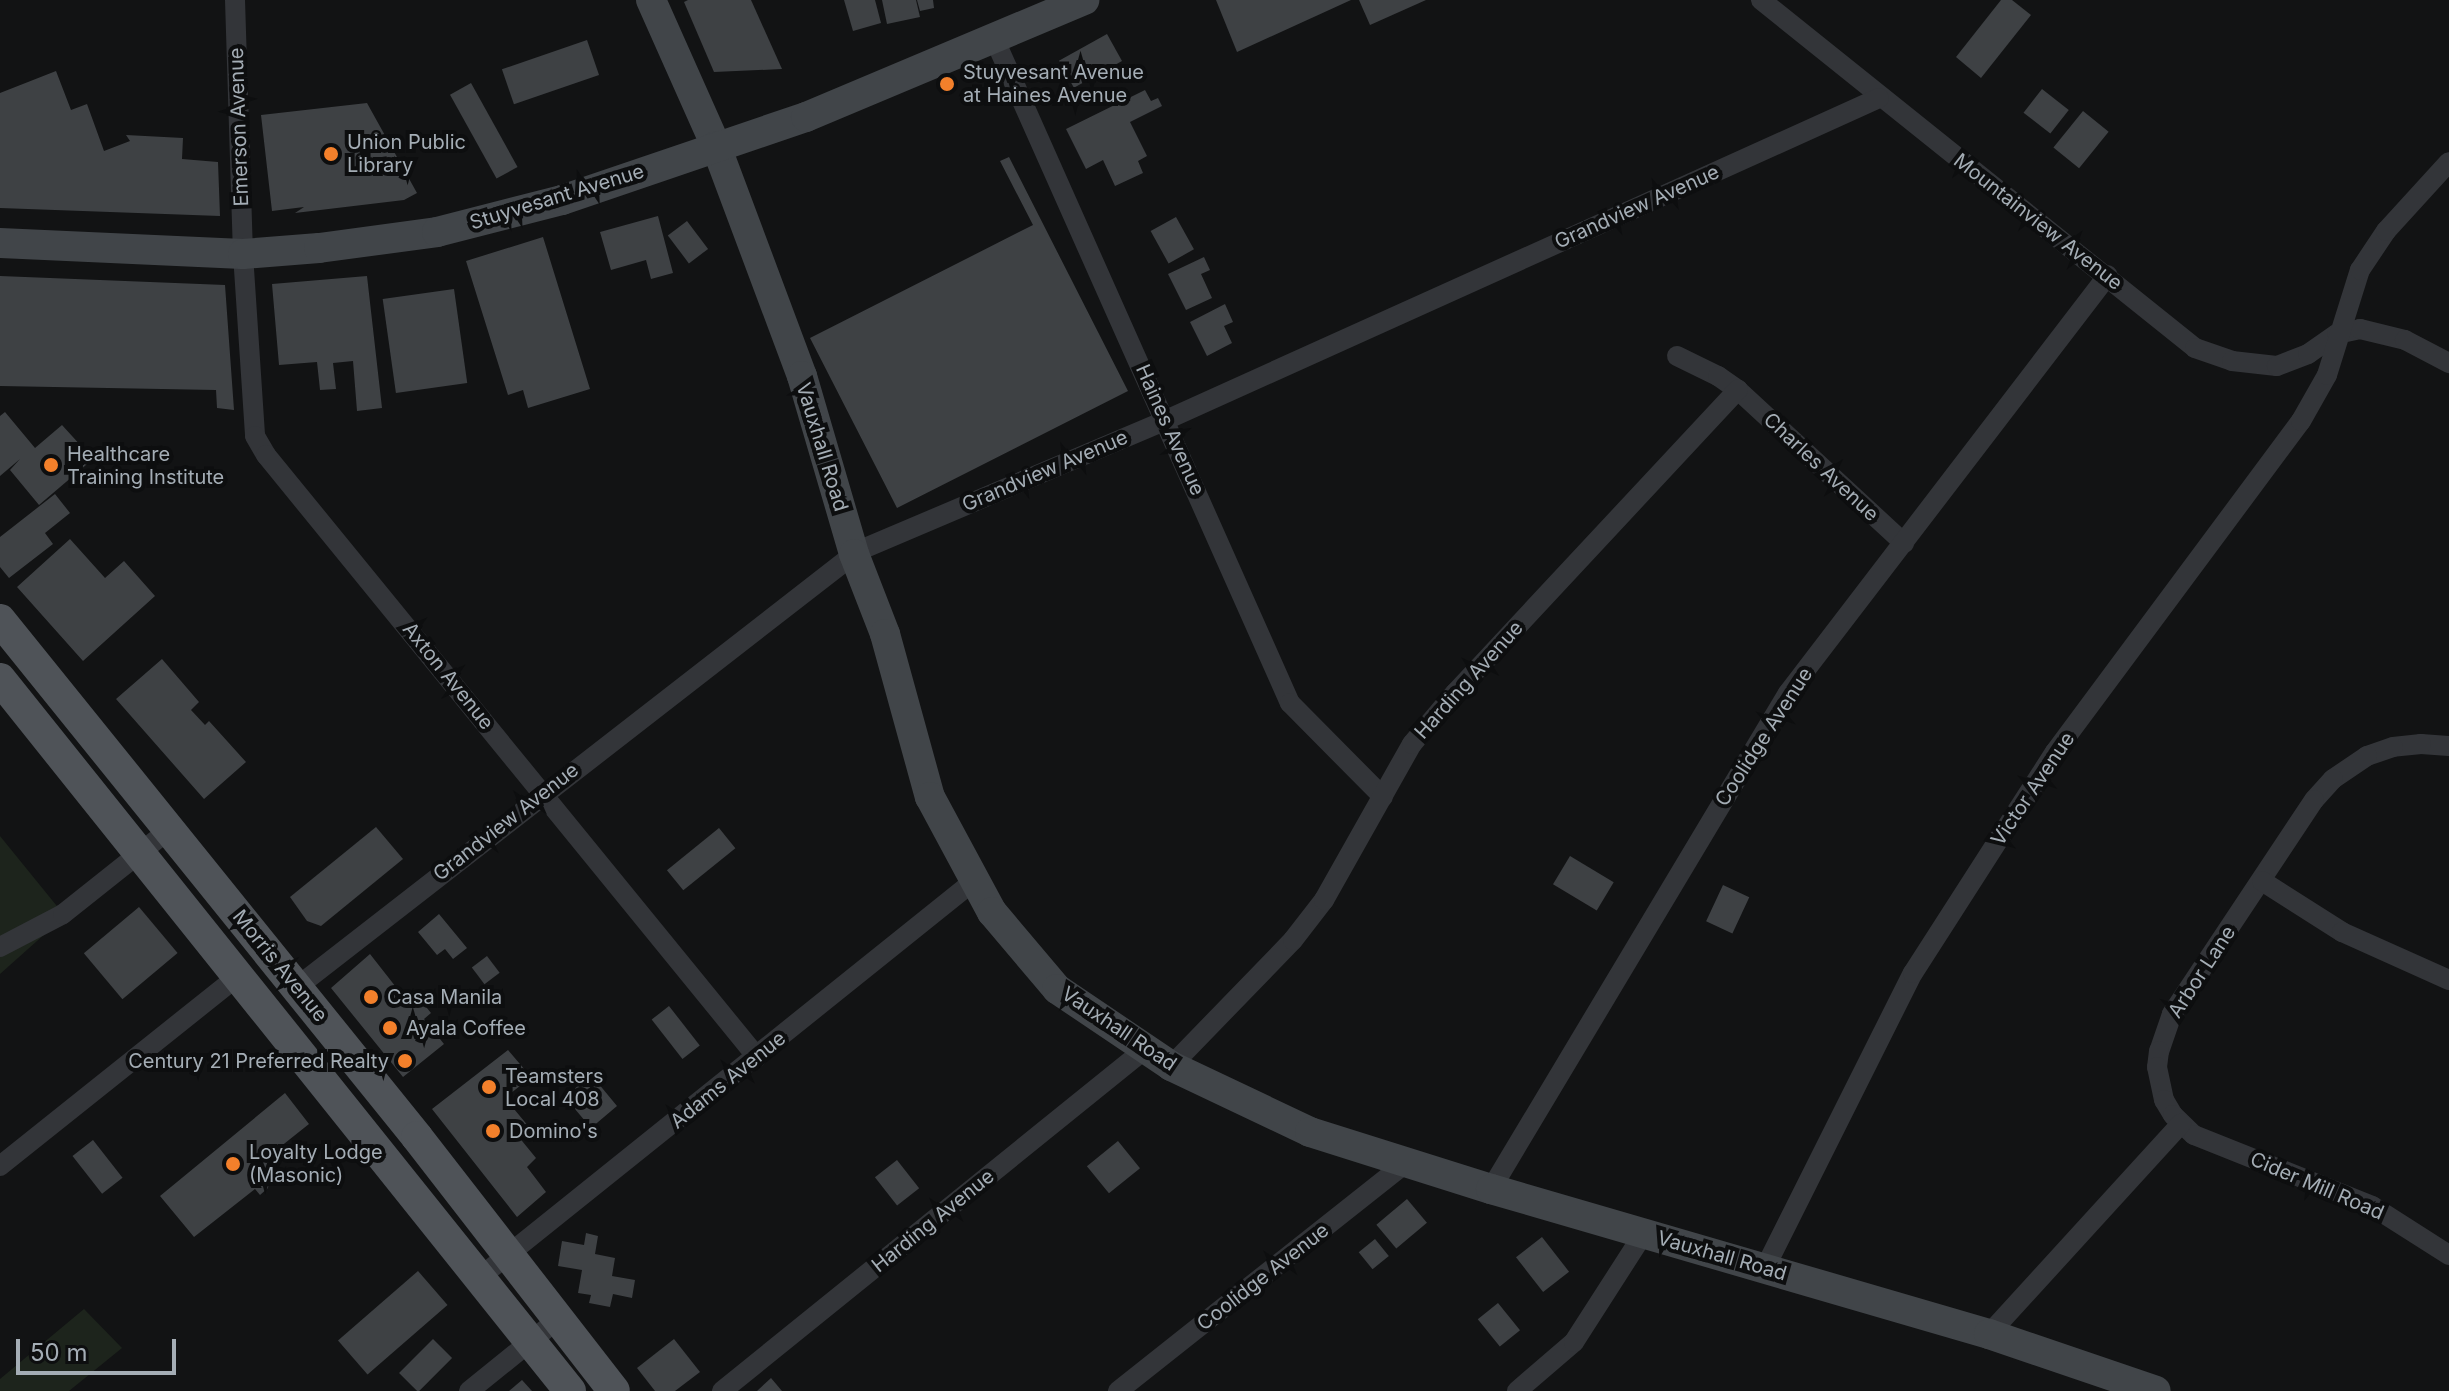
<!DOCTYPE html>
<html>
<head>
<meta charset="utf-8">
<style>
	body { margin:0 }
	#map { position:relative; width:2449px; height:1391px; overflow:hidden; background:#121314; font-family:Inter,sans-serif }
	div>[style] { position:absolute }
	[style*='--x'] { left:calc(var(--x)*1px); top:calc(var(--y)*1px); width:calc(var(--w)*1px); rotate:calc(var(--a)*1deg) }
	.green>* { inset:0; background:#1d241c }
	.building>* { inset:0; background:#3e4144; transform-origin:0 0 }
	.street>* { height:20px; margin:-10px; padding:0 10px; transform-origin:10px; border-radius:10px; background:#333539 }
	.secondary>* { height:30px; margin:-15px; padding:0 15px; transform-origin:15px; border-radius:15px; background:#414549 }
	.primary>* { height:32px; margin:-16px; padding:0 16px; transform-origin:16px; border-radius:16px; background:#4f5358 }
	.dots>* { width:22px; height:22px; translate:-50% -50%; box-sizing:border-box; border:4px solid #0d0e0f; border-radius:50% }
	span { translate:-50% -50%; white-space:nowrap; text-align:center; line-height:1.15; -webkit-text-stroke:8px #0d0e0f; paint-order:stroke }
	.poi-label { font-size:20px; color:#a4adb5 }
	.left { translate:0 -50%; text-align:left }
	.right { translate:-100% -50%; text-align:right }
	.street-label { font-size:20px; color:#a4adb5 }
	.scale { position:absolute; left:16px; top:1339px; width:160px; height:36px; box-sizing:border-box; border:4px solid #a4adb5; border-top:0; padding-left:10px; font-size:24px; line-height:28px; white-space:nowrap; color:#a4adb5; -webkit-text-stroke:6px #0d0e0f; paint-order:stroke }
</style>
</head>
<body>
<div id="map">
	<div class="green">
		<i style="clip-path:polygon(0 836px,65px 916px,0 974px)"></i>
		<i style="clip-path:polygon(84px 1309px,122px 1348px,69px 1391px,0 1391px,0 1379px)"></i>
	</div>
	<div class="building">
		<i style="clip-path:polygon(688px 0,751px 0,782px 69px,714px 72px,684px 2px)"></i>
		<i style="clip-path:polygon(844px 0,875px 0,881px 23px,853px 31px)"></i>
		<i style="clip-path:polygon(882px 0,916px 0,920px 17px,887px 24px)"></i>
		<i style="clip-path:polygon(917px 0,933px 0,934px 8px,920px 11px)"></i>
		<i style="clip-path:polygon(1216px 0,1351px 0,1237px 52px)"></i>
		<i style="clip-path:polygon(1359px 0,1426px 0,1370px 25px)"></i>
		<i style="clip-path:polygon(2001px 0,2012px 0,2031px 15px,1981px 78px,1956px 57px)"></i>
		<i style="left:1107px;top:34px;width:31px;height:55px;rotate:61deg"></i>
		<i style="left:587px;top:40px;width:37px;height:90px;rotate:71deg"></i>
		<i style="clip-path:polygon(56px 71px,71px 110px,87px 104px,104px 151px,130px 141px,126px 135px,183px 138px,182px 159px,218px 162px,220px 216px,0 208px,0 93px)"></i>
		<i style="left:471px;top:83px;width:96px;height:24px;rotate:61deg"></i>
		<i style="left:2042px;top:89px;width:34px;height:30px;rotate:38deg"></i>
		<i style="clip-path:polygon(1145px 90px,1151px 101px,1158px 98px,1162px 106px,1130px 122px,1147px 156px,1138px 161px,1143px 173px,1115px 186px,1103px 160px,1086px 169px,1066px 129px)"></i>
		<i style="clip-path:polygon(367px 103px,417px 193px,404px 200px,295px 213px,304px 207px,272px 211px,261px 115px)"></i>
		<i style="left:2083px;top:111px;width:33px;height:47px;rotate:39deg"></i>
		<i style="clip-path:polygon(1009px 157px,1128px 391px,897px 508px,810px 338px,1033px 225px,1000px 161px)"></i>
		<i style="clip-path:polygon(658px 216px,673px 273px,651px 279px,646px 260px,611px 270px,600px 232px)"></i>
		<i style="left:1176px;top:217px;width:37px;height:29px;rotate:61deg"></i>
		<i style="left:687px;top:221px;width:35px;height:24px;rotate:53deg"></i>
		<i style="clip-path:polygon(543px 237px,590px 389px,528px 408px,523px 390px,508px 395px,466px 261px)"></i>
		<i style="clip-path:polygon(1204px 257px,1210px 270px,1201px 274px,1212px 298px,1186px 310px,1168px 274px)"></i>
		<i style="clip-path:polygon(0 276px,225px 285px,234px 410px,217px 408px,216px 390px,0 386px)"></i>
		<i style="clip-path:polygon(367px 276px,382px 408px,357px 411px,353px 361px,333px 363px,336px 389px,320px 390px,317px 362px,279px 365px,272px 284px)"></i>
		<i style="left:454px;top:289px;width:95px;height:72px;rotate:82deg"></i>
		<i style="clip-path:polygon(1225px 304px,1233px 322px,1224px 326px,1232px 343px,1207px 356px,1190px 322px)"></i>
		<i style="clip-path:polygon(5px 412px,35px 448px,62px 425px,93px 459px,39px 505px,10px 470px,20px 459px,0 476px,0 416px)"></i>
		<i style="clip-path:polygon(55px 494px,70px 513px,45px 533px,53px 544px,9px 578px,0 567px,0 537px)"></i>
		<i style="clip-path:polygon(70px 539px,105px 578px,124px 561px,155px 596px,83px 661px,17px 587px)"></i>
		<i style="clip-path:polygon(162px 659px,199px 702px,191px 710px,205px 725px,209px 721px,246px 762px,204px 799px,116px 699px)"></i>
		<i style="clip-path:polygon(376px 827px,403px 859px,321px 926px,307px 921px,290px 897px)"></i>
		<i style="left:719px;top:828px;width:26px;height:67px;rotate:51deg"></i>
		<i style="left:1570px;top:856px;width:51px;height:33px;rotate:31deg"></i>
		<i style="left:1723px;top:885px;width:29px;height:40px;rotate:25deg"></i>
		<i style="left:139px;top:907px;width:60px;height:72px;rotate:50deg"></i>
		<i style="clip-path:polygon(439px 914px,467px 948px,453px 959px,445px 949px,437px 955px,418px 932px)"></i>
		<i style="clip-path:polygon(370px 954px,410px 1005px,419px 998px,431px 1013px,424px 1019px,444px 1044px,403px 1077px,331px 988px)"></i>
		<i style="left:487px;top:956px;width:21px;height:19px;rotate:53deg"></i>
		<i style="left:669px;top:1006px;width:50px;height:22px;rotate:52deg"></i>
		<i style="clip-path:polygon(508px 1050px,531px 1077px,505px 1098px,529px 1127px,518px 1136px,536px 1158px,527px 1167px,546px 1192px,517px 1217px,432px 1109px)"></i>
		<i style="clip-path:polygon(585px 1081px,591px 1089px,598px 1083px,617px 1106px,591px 1128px,569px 1102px,579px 1095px,574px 1089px)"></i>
		<i style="clip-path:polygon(285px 1093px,309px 1124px,265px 1159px,271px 1168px,268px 1188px,260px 1195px,255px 1189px,194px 1237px,160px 1196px)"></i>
		<i style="left:93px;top:1140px;width:48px;height:26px;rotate:52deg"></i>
		<i style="left:1118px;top:1141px;width:35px;height:40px;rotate:51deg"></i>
		<i style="left:897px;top:1160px;width:36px;height:28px;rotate:52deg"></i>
		<i style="left:1407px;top:1199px;width:31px;height:40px;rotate:50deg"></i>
		<i style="clip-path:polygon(586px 1233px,598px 1236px,595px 1254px,615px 1258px,612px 1276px,635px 1280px,632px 1298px,613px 1294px,610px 1307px,589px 1303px,591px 1295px,578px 1293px,582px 1270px,558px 1266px,562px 1241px,584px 1245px)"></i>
		<i style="left:1542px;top:1237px;width:44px;height:33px;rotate:52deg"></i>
		<i style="left:1375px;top:1239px;width:22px;height:21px;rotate:51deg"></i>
		<i style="left:418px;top:1271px;width:45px;height:106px;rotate:49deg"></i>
		<i style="left:1498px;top:1303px;width:35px;height:26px;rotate:51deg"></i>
		<i style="left:433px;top:1339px;width:27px;height:48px;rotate:45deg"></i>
		<i style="clip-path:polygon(674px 1339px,700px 1372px,675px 1391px,655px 1391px,637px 1368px)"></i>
		<i style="clip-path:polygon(771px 1378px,782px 1391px,757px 1391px)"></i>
		<i style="clip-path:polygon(522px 1380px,532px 1391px,509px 1391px)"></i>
	</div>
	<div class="street">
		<i style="--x:235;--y:0;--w:254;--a:88.2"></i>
		<i style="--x:243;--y:254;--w:182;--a:86.2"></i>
		<i style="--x:255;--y:436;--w:22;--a:60"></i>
		<i style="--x:266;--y:455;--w:777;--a:50.8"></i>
		<i style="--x:1761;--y:0;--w:556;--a:38.72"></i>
		<i style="--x:2195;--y:348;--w:39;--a:19"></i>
		<i style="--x:2232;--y:361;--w:45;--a:6.3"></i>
		<i style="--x:2277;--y:366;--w:33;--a:-21"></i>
		<i style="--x:2308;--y:354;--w:35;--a:-35"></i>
		<i style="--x:2337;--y:334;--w:24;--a:-12"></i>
		<i style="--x:2360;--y:329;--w:46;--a:13.7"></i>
		<i style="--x:2405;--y:340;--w:50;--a:27.6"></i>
		<i style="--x:994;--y:38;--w:728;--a:66.01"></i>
		<i style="--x:1290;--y:703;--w:132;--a:45.3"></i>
		<i style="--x:1677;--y:356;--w:46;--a:26"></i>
		<i style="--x:1718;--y:376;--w:24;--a:35"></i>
		<i style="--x:1738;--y:390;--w:226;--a:42.7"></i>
		<i style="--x:2449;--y:746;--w:28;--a:-176"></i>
		<i style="--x:2421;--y:744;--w:28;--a:174"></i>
		<i style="--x:2393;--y:747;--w:28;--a:161"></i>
		<i style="--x:2367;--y:756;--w:41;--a:145.9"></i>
		<i style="--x:2333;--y:779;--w:28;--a:132"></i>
		<i style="--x:2314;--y:800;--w:257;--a:123.6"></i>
		<i style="--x:2172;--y:1014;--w:39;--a:109"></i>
		<i style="--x:2159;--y:1051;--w:16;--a:97"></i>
		<i style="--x:2157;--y:1067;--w:34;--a:78"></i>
		<i style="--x:2164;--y:1100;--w:17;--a:59"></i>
		<i style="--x:2173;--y:1115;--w:29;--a:44"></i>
		<i style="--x:2194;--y:1135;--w:192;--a:21.7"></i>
		<i style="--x:2372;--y:1206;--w:91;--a:32.5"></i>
		<i style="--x:2262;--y:881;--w:95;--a:32.5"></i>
		<i style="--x:2342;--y:932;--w:117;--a:24.2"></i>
		<i style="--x:0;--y:947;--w:71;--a:-27.6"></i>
		<i style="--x:63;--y:914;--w:137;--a:-38.5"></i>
		<i style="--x:297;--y:987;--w:711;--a:-37.85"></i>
		<i style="--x:858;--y:551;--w:335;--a:-23"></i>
		<i style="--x:1166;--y:420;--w:782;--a:-24.3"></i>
		<i style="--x:1171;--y:1066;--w:175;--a:-45.9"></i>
		<i style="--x:1293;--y:940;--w:51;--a:-52.2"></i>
		<i style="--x:1324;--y:900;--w:179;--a:-60.6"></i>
		<i style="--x:1412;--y:744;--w:67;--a:-49.9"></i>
		<i style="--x:1455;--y:693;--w:415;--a:-47"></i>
		<i style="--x:0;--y:1166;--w:305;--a:-38.6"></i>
		<i style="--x:1491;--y:1189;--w:578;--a:-59.09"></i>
		<i style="--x:1788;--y:693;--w:526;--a:-52.56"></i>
		<i style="--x:1765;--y:1268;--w:330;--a:-63.4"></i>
		<i style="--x:1913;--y:973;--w:263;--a:-57.3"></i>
		<i style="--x:2055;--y:752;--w:412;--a:-53.4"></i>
		<i style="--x:2301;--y:421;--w:53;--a:-60.5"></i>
		<i style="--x:2327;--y:375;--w:110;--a:-72.6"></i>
		<i style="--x:2360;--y:270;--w:47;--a:-56.3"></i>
		<i style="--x:2386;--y:231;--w:93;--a:-47.6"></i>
		<i style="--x:479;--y:1278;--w:636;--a:-38.74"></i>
		<i style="--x:1989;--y:1334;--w:285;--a:-47.6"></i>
		<i style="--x:469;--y:1391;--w:113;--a:-38.9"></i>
		<i style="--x:722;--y:1391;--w:543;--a:-38.94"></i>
		<i style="--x:1118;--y:1391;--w:369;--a:-38.4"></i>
		<i style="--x:1517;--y:1391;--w:75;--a:-40.7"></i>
		<i style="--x:1574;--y:1342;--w:130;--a:-57.3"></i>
	</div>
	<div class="secondary">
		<i style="--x:651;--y:0;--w:160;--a:66"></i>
		<i style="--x:716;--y:146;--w:246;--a:69.5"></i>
		<i style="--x:802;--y:376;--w:185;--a:73.7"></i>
		<i style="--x:854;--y:554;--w:86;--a:68.8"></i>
		<i style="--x:885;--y:634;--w:169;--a:74.6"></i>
		<i style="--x:930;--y:797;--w:131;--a:61.7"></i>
		<i style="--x:992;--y:912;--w:101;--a:49.8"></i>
		<i style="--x:1057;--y:989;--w:138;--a:34"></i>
		<i style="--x:1171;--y:1066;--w:154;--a:25.4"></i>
		<i style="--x:1310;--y:1132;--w:190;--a:17.5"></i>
		<i style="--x:1491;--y:1189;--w:519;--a:16.23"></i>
		<i style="--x:1989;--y:1334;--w:176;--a:18.8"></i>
		<i style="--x:0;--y:243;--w:243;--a:2.6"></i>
		<i style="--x:243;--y:254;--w:76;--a:-4.5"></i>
		<i style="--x:319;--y:248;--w:119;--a:-7.7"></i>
		<i style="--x:437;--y:232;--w:129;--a:-14.4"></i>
		<i style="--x:562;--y:200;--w:258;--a:-18.8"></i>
		<i style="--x:806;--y:117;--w:302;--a:-22.8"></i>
	</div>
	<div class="primary">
		<i style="--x:0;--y:620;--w:664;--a:51.11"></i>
		<i style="--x:417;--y:1137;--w:321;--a:52.2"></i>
		<i style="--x:0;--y:679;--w:912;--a:51.32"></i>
	</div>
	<div class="dots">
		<i style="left:947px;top:84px;background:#f3802b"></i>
		<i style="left:331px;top:154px;background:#f3802b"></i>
		<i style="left:51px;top:465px;background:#f3802b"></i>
		<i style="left:371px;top:997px;background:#f3802b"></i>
		<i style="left:390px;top:1028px;background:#f3802b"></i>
		<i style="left:405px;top:1061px;background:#f3802b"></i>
		<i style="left:489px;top:1087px;background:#f3802b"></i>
		<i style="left:493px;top:1131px;background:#f3802b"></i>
		<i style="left:233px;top:1164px;background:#f3802b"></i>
	</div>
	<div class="poi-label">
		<span class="left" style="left:963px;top:84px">Stuyvesant Avenue<br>at Haines Avenue</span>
		<span class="left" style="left:347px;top:154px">Union Public<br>Library</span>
		<span class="left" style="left:67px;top:466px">Healthcare<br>Training Institute</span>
		<span class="left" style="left:387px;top:997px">Casa Manila</span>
		<span class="left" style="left:406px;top:1028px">Ayala Coffee</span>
		<span class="right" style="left:389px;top:1061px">Century 21 Preferred Realty</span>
		<span class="left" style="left:505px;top:1088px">Teamsters<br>Local 408</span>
		<span class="left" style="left:509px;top:1131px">Domino's</span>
		<span class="left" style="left:249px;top:1164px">Loyalty Lodge<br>(Masonic)</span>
	</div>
	<div class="street-label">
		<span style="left:239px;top:127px;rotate:-92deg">Emerson Avenue</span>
		<span style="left:557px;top:197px;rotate:-17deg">Stuyvesant Avenue</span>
		<span style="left:1637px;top:207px;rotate:-24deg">Grandview Avenue</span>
		<span style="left:2038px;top:222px;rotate:38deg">Mountainview Avenue</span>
		<span style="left:1170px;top:430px;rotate:66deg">Haines Avenue</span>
		<span style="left:822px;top:447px;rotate:73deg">Vauxhall Road</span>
		<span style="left:1821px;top:467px;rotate:43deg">Charles Avenue</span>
		<span style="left:1045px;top:471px;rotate:-23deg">Grandview Avenue</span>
		<span style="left:448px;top:676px;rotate:51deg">Axton Avenue</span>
		<span style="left:1469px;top:680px;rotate:-48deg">Harding Avenue</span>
		<span style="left:1764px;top:737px;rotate:-57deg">Coolidge Avenue</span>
		<span style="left:2033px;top:789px;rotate:-56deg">Victor Avenue</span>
		<span style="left:506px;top:822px;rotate:-38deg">Grandview Avenue</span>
		<span style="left:280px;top:966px;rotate:51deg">Morris Avenue</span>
		<span style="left:2202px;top:972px;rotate:-57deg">Arbor Lane</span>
		<span style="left:1119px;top:1029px;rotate:34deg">Vauxhall Road</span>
		<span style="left:728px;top:1080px;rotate:-39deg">Adams Avenue</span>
		<span style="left:2317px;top:1186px;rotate:23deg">Cider Mill Road</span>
		<span style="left:933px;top:1221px;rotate:-39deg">Harding Avenue</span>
		<span style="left:1722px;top:1256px;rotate:16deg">Vauxhall Road</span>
		<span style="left:1263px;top:1277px;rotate:-38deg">Coolidge Avenue</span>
	</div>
	<div class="scale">50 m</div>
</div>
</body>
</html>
